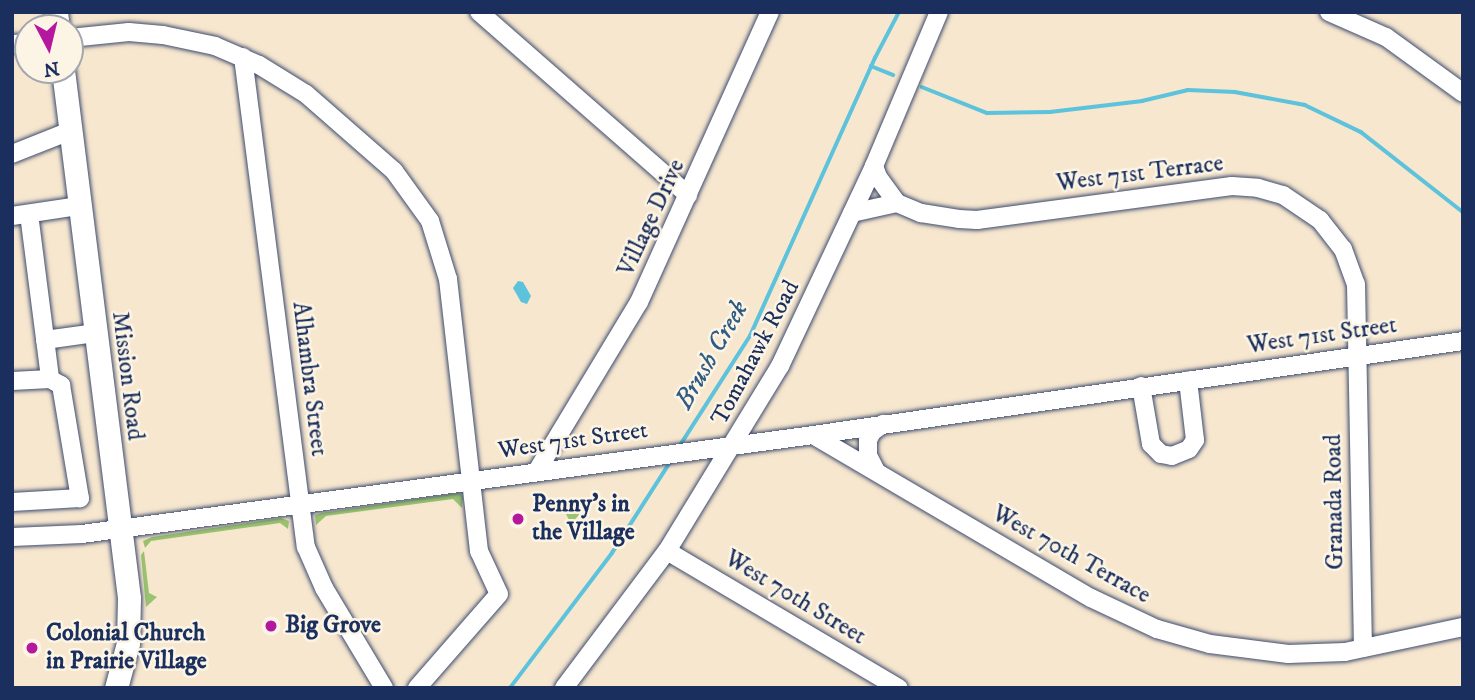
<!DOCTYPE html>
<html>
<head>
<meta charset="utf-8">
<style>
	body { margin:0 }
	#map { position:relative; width:1475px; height:700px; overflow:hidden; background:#f7e7cf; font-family:"IM FELL DW Pica",serif }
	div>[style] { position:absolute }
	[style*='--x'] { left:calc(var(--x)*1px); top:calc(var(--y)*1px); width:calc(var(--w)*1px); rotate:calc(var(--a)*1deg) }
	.green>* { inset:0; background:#9ac36f }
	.water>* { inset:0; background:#5dc2db }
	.stream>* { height:3.5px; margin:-1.75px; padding:0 1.75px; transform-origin:1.75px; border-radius:1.75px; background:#5dc2db }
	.roads { filter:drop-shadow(0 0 2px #3c4b6f) drop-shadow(0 0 2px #3c4b6f) }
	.minor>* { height:18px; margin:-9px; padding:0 9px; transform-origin:9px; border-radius:9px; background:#fff }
	.major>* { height:23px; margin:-11.5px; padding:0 11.5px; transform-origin:11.5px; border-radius:11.5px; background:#fff }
	.dots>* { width:19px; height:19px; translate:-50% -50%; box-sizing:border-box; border:4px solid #fcf5e5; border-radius:50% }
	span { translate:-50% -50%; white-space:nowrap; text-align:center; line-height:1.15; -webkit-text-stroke:5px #fcf5e5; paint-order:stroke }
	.street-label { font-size:24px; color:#1b2f5e }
	.poi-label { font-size:24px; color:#1b2f5e; font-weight:700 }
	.left { translate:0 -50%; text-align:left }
	.water-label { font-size:26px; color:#2f5b84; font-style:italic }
	.frame { position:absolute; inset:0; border:14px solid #1b2f5e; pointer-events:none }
	.north { position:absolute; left:14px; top:14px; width:70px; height:70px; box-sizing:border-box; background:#fcf5e5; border:2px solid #a2a6af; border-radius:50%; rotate:173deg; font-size:19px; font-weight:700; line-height:28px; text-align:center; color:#1b2f5e }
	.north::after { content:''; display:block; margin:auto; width:24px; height:32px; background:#b5179e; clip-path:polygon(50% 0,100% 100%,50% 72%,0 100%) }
</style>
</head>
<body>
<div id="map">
	<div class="green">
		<i style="clip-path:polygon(459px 493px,463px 496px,462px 508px,453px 499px,326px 516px,316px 525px,315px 515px,321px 513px)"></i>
		<i style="clip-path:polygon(582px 505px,584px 509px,571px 524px,563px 508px)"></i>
		<i style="clip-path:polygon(281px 518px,289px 521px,288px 529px,280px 523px,151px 541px,145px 548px,143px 541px,152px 537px)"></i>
		<i style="clip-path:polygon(144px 551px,149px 593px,157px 597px,146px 607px,141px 555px)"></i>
	</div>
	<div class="water">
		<i style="clip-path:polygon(518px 281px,523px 282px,531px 296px,527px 304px,521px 302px,513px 288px)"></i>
	</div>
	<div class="stream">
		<i style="--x:871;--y:66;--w:24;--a:22"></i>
		<i style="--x:922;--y:87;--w:70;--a:21.8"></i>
		<i style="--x:987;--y:113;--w:63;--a:-0.9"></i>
		<i style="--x:1050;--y:112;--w:93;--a:-6.8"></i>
		<i style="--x:1142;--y:101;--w:47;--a:-13.4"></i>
		<i style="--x:1188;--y:90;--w:47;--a:2.4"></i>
		<i style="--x:1235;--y:92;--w:71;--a:10.5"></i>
		<i style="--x:1305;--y:105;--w:62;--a:25.7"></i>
		<i style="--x:1361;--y:132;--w:130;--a:38.1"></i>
		<i style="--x:679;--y:447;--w:132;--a:-57.4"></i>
		<i style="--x:750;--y:336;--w:305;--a:-65.8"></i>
		<i style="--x:875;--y:58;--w:52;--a:-62.4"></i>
		<i style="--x:510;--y:688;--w:169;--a:-52.9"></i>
		<i style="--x:612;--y:553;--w:112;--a:-57.4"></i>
	</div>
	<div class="roads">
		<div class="minor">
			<i style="--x:479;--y:12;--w:278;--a:41.2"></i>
			<i style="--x:1329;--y:12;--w:62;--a:23.7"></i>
			<i style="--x:1386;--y:37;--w:95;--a:36"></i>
			<i style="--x:70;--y:38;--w:59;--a:-5.8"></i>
			<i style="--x:129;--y:32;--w:34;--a:5"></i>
			<i style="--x:163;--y:35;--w:53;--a:11.9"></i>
			<i style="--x:215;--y:46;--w:48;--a:23.4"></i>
			<i style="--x:259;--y:65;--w:55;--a:31.7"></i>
			<i style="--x:306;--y:94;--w:117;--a:41.2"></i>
			<i style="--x:394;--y:171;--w:62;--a:54.2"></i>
			<i style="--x:430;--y:221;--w:61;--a:72.8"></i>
			<i style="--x:448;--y:279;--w:274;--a:83.5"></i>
			<i style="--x:479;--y:551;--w:47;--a:65.1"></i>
			<i style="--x:499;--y:594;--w:125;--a:131.1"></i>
			<i style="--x:12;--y:44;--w:16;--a:-4"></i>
			<i style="--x:243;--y:57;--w:494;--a:82.7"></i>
			<i style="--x:306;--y:547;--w:45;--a:66.3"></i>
			<i style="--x:324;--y:588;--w:117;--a:59"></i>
			<i style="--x:12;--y:154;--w:62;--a:-21.6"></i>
			<i style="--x:874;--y:166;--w:12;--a:70"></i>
			<i style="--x:878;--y:177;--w:32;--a:54"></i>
			<i style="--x:897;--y:203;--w:26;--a:23"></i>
			<i style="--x:921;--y:213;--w:38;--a:9"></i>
			<i style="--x:959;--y:219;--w:18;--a:3"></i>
			<i style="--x:977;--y:220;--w:257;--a:-7.6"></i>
			<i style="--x:1232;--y:186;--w:26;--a:4"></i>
			<i style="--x:1258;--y:188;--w:26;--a:16"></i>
			<i style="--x:1283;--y:195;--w:45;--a:34"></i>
			<i style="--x:1320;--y:220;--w:37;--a:52"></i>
			<i style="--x:1343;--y:249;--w:37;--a:70"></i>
			<i style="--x:1356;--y:284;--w:364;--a:88.9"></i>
			<i style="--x:852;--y:213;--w:46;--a:-12.5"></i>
			<i style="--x:29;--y:214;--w:166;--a:82.7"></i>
			<i style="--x:12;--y:216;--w:68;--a:-8.5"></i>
			<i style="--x:45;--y:340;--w:50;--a:-8"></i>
			<i style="--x:12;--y:381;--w:38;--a:-3"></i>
			<i style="--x:50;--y:379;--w:13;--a:29"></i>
			<i style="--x:61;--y:385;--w:115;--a:80.5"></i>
			<i style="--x:80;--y:498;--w:68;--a:176.6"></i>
			<i style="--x:1141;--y:386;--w:59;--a:80.2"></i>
			<i style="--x:1151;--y:444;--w:14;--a:45"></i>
			<i style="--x:1161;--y:454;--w:11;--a:10"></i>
			<i style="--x:1172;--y:456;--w:18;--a:-22"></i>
			<i style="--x:1189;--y:449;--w:11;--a:-56"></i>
			<i style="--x:1195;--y:440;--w:60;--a:-96.7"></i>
			<i style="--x:813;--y:435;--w:322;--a:30.4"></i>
			<i style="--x:1091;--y:598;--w:73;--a:25.2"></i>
			<i style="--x:1157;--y:629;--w:55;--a:15.8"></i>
			<i style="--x:1210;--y:644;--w:79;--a:7.3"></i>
			<i style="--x:1288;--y:654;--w:57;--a:-2"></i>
			<i style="--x:1345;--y:652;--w:121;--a:-12"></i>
			<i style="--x:537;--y:471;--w:197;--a:-58.9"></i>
			<i style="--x:639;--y:302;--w:318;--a:-65.7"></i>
			<i style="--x:876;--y:471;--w:18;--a:-117"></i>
			<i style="--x:868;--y:455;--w:15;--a:-90"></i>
			<i style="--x:868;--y:440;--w:9;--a:-63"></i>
			<i style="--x:872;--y:432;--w:14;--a:-36"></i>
			<i style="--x:12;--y:537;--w:70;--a:-2.5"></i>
			<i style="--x:82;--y:534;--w:738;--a:-7.71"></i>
			<i style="--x:813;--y:435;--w:657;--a:-8.23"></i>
			<i style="--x:667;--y:551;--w:269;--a:30.6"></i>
			<i style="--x:564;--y:688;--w:171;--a:-53.1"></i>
			<i style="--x:667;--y:551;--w:217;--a:-58.6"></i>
			<i style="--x:780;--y:366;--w:221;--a:-64.8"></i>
			<i style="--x:874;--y:166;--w:167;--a:-67.1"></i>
		</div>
		<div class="major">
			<i style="--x:56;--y:12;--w:16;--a:83"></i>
			<i style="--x:63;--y:70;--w:532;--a:82.87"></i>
			<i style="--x:129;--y:598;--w:45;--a:91.3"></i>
			<i style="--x:128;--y:643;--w:47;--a:104.9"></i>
		</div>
	</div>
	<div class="dots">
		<i style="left:518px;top:519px;background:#b5179e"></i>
		<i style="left:271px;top:626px;background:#b5179e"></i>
		<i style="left:32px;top:648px;background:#b5179e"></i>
	</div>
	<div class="street-label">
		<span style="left:1140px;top:174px;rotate:-7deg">West 71st Terrace</span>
		<span style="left:652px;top:218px;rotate:-65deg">Village Drive</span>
		<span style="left:1322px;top:336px;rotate:-8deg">West 71st Street</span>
		<span style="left:756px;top:353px;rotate:-62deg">Tomahawk Road</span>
		<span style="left:127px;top:376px;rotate:83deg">Mission Road</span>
		<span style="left:309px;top:379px;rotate:83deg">Alhambra Street</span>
		<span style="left:573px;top:441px;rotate:-8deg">West 71st Street</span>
		<span style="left:1335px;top:502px;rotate:-91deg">Granada Road</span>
		<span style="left:1071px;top:555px;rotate:29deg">West 70th Terrace</span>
		<span style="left:795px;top:598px;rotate:31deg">West 70th Street</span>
	</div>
	<div class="poi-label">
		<span class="left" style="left:532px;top:519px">Penny's in<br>the Village</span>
		<span class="left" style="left:285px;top:626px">Big Grove</span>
		<span class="left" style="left:46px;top:648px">Colonial Church<br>in Prairie Village</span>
	</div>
	<div class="water-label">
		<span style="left:712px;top:355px;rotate:-60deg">Brush Creek</span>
	</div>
	<div class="frame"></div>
	<div class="north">N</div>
</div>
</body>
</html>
